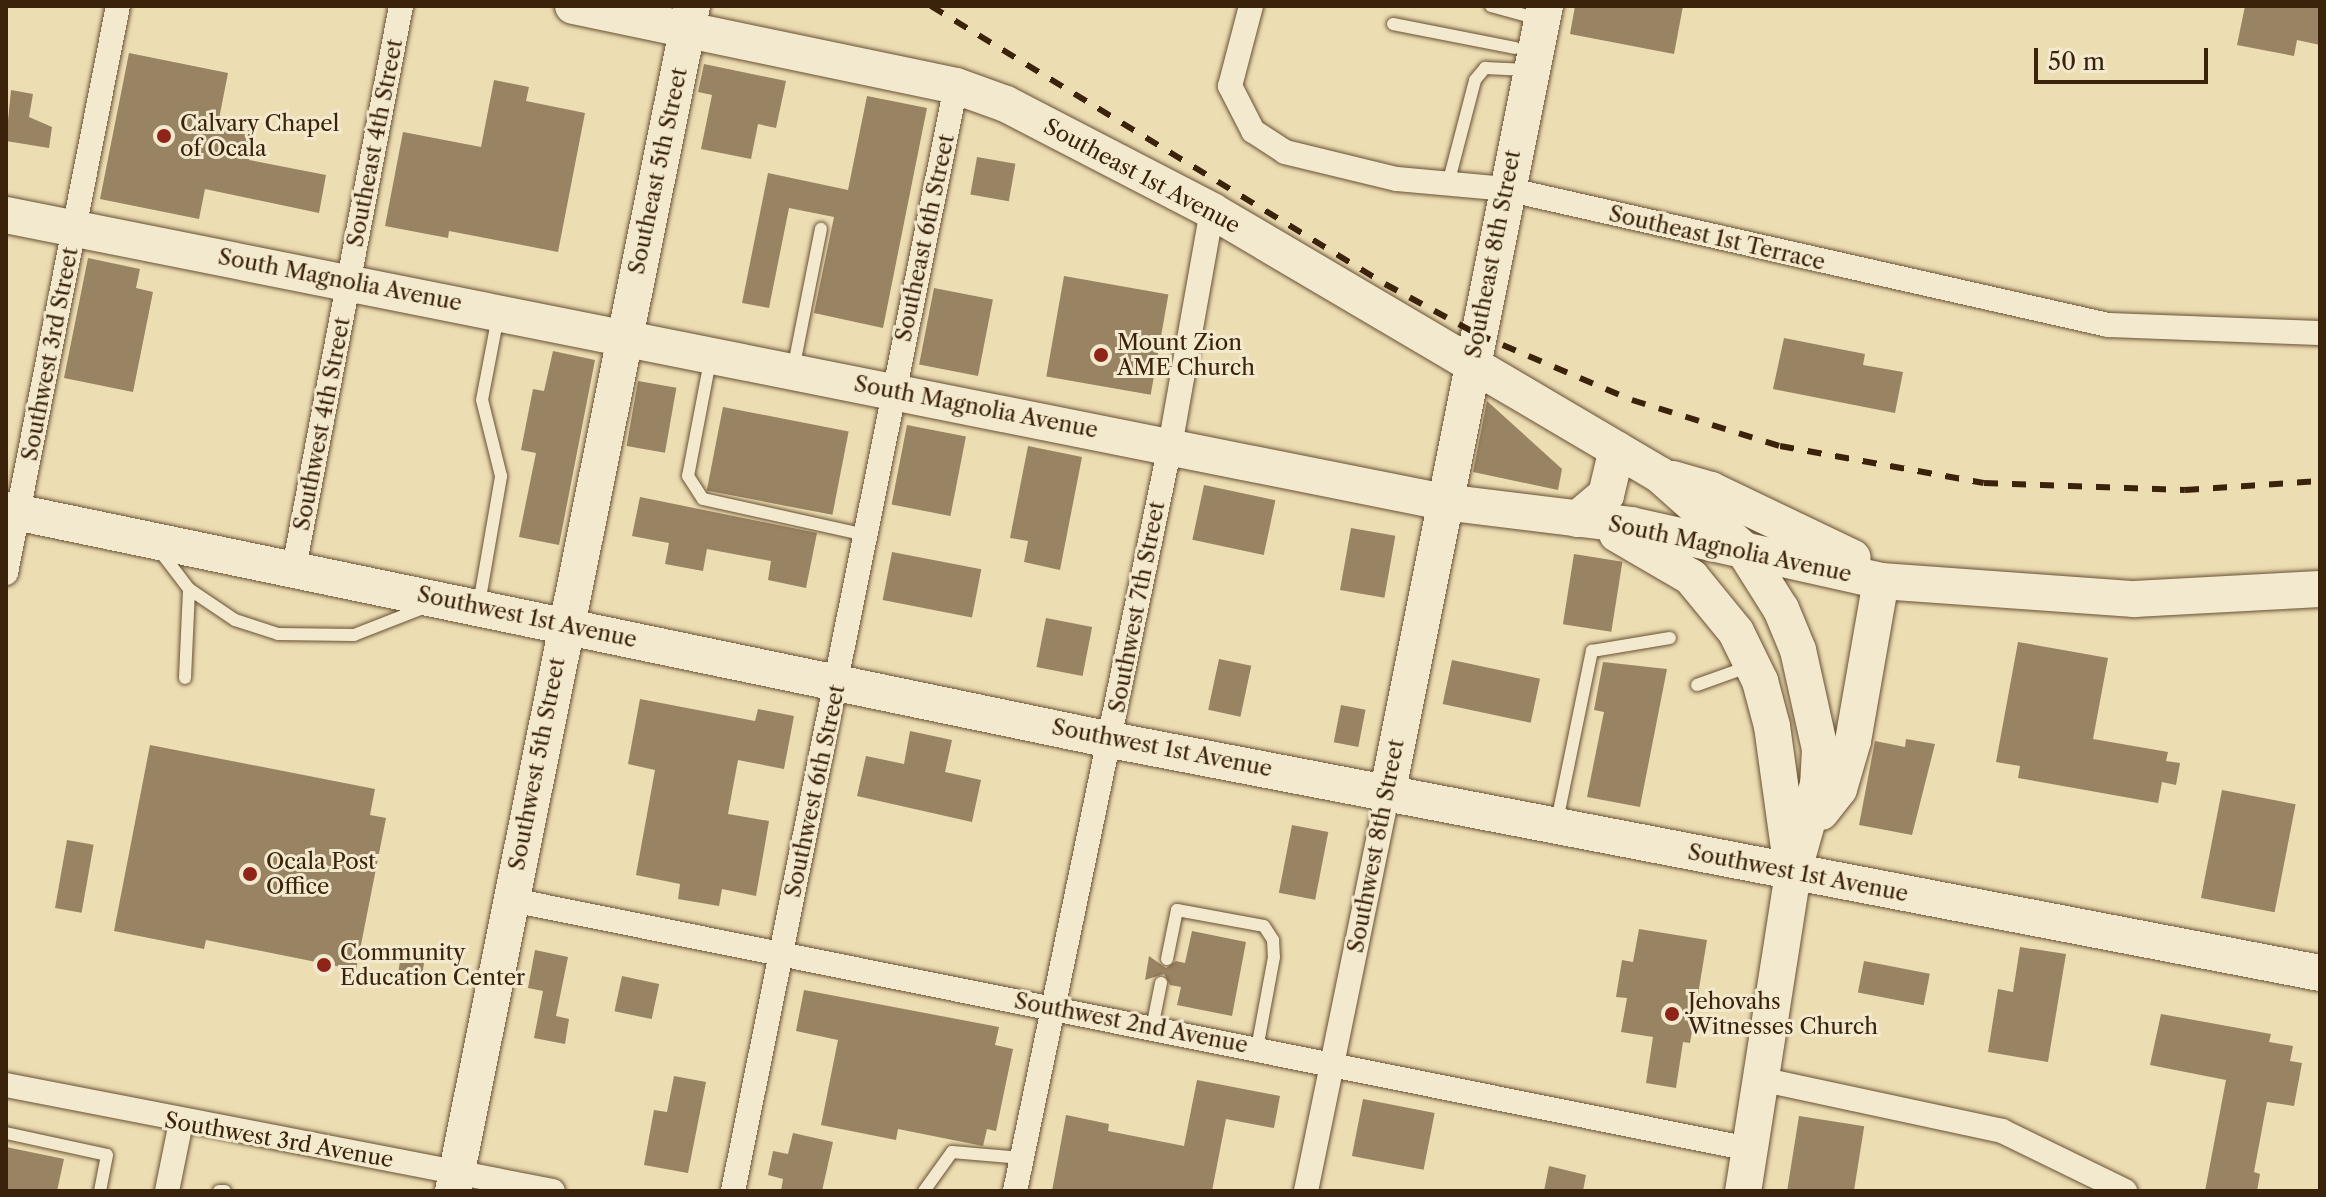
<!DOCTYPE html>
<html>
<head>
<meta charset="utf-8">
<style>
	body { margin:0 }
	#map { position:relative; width:2326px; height:1197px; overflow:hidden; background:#edddb3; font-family:"Libre Caslon Text",serif }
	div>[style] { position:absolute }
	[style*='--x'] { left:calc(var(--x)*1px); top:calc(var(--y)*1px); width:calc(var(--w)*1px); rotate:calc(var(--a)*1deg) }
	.building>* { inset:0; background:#988362; transform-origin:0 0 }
	.roads { filter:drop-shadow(0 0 2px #685134) drop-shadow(0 0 2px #685134) }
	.lane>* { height:12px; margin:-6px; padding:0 6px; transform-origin:6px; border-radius:6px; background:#f3e9ce }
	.street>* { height:24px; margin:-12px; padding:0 12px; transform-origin:12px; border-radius:12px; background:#f3e9ce }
	.secondary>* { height:36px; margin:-18px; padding:0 18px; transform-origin:18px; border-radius:18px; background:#f3e9ce }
	.rail>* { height:6px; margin-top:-3px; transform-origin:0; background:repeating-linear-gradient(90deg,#3b220a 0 14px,transparent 0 28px) }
	.dots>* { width:22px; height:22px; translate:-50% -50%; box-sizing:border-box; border:4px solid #f3e9ce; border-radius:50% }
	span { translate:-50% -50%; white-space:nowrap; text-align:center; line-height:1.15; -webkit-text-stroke:6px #f3e9ce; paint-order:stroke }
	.poi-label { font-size:22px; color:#3b220a }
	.left { translate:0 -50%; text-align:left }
	.street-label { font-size:22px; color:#3b220a }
	.frame { position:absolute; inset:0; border:8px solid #3b220a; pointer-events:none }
	.scale { position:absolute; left:2034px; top:48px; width:174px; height:36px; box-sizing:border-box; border:4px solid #3b220a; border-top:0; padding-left:10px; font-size:24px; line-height:28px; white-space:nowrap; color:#3b220a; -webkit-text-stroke:6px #f3e9ce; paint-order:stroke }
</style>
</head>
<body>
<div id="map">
	<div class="building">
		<i style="clip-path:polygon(1575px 6px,1683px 6px,1674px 54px,1570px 34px)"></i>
		<i style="clip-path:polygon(2245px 6px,2320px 6px,2320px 45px,2297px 40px,2294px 56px,2237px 45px)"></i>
		<i style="clip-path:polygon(129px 53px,228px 73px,218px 124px,254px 131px,249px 160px,326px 175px,319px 213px,205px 189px,199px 219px,100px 199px)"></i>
		<i style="clip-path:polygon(704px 64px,786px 81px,776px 128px,758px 124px,751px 159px,701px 149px,712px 95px,698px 92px)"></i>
		<i style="clip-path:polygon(494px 80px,529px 87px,526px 101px,585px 113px,558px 252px,449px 231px,448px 238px,385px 226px,403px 132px,481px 147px)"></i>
		<i style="clip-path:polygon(11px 90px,33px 94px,29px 117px,52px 127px,49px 148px,6px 141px)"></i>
		<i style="clip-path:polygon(867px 96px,927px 108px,883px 328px,814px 313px,834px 217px,789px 208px,769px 308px,742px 303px,768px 173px,848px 190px)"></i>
		<i style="left:977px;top:157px;width:39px;height:38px;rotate:10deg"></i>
		<i style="clip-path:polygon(88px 258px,140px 269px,136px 288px,153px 292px,133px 392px,64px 378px)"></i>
		<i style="left:1064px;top:276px;width:106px;height:102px;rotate:10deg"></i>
		<i style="left:934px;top:288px;width:60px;height:78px;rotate:11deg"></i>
		<i style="clip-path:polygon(1784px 338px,1865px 354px,1863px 365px,1903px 372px,1895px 413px,1773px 389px)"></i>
		<i style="clip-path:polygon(553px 351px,595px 360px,559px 545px,519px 537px,536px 453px,521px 450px,533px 389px,544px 391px)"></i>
		<i style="left:638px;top:381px;width:39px;height:66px;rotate:10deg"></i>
		<i style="clip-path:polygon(1487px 401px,1562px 469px,1558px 490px,1473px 472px)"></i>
		<i style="left:723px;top:407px;width:128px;height:85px;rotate:11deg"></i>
		<i style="left:907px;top:425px;width:60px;height:81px;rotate:11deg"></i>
		<i style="clip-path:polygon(1028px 446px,1082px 457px,1060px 570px,1024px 562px,1028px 541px,1010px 538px)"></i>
		<i style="left:1204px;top:485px;width:73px;height:56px;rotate:12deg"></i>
		<i style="clip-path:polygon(640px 497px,817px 533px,806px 588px,768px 580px,771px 561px,707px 549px,703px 571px,665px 564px,669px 543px,632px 536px)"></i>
		<i style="left:1351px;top:528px;width:45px;height:63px;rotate:10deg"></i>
		<i style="left:892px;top:552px;width:91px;height:49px;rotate:11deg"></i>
		<i style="left:1574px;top:554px;width:49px;height:71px;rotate:9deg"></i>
		<i style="left:1046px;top:618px;width:47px;height:50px;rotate:11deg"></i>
		<i style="clip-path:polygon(2018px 642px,2108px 658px,2093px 739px,2168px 752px,2166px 761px,2180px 763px,2176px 785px,2162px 782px,2158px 803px,2018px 778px,2020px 766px,1996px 762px)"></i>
		<i style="left:1219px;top:659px;width:33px;height:52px;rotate:12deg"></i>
		<i style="left:1452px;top:660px;width:90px;height:45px;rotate:12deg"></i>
		<i style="clip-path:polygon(1603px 662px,1667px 669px,1640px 807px,1587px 797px,1604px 712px,1594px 710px)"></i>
		<i style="clip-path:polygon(640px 699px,755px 721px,758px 709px,794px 716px,784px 769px,738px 760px,728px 814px,769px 821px,756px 896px,722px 889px,719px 906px,678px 899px,680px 884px,636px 875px,655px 770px,628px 764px)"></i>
		<i style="left:1341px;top:705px;width:25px;height:38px;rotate:11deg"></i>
		<i style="clip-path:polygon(910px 731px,952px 740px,945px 772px,981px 780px,972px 822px,857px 796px,866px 756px,904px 764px)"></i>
		<i style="clip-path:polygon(1906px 739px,1935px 744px,1912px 835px,1859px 825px,1875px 741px,1905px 747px)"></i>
		<i style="clip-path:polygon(150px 745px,375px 789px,370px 815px,386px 818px,356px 970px,206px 940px,204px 949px,114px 931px)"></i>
		<i style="left:2222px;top:790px;width:75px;height:110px;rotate:11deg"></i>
		<i style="left:1292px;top:825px;width:37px;height:69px;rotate:11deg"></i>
		<i style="left:67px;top:840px;width:27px;height:69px;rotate:10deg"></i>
		<i style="clip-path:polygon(1639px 929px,1707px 940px,1690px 1043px,1683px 1042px,1676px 1088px,1646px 1083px,1653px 1037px,1621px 1032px,1627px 998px,1616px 997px,1622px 960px,1633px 962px)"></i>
		<i style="clip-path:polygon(1192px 931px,1246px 942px,1232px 1016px,1177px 1005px,1181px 987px,1170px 985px,1164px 974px,1145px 980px,1149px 956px,1166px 968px,1176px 961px,1185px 963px)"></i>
		<i style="clip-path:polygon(2020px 947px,2066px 954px,2048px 1062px,1988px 1052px,1998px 989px,2013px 992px)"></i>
		<i style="clip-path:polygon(535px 950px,568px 957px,556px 1016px,569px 1019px,565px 1044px,534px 1038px,543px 991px,528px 988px)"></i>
		<i style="left:401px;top:955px;width:24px;height:21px;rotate:9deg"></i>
		<i style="left:1864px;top:961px;width:67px;height:32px;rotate:11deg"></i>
		<i style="left:622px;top:976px;width:38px;height:36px;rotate:12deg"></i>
		<i style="clip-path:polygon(804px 990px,999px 1027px,995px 1045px,1013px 1049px,996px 1131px,987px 1129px,983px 1146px,898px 1129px,896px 1140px,821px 1125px,838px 1040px,796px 1031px)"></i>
		<i style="clip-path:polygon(2161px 1014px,2271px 1034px,2269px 1042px,2293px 1046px,2290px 1061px,2302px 1063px,2294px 1106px,2267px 1102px,2254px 1172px,2260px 1174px,2257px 1191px,2205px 1191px,2226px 1080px,2150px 1065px)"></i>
		<i style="clip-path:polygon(674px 1076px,706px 1082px,688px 1173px,644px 1165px,654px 1110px,667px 1112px)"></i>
		<i style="clip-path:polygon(1197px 1080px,1280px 1096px,1274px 1128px,1226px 1119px,1212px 1191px,1052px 1191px,1066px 1115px,1109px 1124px,1108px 1131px,1184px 1146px)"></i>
		<i style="left:1363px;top:1099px;width:73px;height:58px;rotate:11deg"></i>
		<i style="left:1799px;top:1116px;width:66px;height:76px;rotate:9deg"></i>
		<i style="clip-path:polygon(793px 1133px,833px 1142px,822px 1191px,781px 1191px,783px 1179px,768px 1175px,773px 1151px,788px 1154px)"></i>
		<i style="clip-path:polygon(6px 1147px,64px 1159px,57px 1191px,6px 1191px)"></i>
		<i style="clip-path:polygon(1549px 1166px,1586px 1175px,1583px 1191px,1544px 1191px)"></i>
	</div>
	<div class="roads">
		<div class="lane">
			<i style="--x:1491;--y:6;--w:50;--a:15.2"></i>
			<i style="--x:1393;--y:24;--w:124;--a:11.1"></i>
			<i style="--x:1448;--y:184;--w:107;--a:-75.4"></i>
			<i style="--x:1475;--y:80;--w:16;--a:-50"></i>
			<i style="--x:1485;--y:68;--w:42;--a:2.7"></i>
			<i style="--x:710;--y:361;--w:117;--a:100.8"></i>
			<i style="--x:688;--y:476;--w:27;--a:57"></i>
			<i style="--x:703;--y:499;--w:167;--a:12.5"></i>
			<i style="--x:793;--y:370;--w:144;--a:-78.8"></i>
			<i style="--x:160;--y:551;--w:48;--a:52.7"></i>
			<i style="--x:189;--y:589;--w:55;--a:34"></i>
			<i style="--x:235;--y:620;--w:45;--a:18"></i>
			<i style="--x:278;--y:634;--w:76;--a:0.8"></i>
			<i style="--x:354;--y:635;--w:77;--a:-21.3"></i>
			<i style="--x:479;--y:604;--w:130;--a:-80.2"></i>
			<i style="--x:501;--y:476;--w:78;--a:-104"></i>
			<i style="--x:482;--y:400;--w:86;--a:-79.2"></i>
			<i style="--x:185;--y:678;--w:89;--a:-87.4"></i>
			<i style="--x:1697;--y:685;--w:56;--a:-19.7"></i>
			<i style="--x:1557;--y:821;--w:174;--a:-78.4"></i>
			<i style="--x:1592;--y:651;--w:79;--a:-9.5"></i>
			<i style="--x:1167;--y:959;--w:50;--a:-78.5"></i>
			<i style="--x:1177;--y:910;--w:88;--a:10.4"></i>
			<i style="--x:1264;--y:926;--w:17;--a:57"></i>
			<i style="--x:1273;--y:940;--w:17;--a:87"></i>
			<i style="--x:1274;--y:957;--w:94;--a:100.5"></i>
			<i style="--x:1152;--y:1028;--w:46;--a:-78.7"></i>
			<i style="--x:6;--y:1133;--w:103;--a:12.3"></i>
			<i style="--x:107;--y:1155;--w:37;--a:101"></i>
			<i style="--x:219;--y:1191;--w:6;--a:0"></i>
			<i style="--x:924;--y:1191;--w:48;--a:-54.3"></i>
			<i style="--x:952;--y:1152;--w:70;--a:4.9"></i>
		</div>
		<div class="street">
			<i style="--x:1251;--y:6;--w:83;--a:104.7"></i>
			<i style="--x:1230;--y:86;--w:51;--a:62.9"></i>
			<i style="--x:1253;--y:131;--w:38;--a:33"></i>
			<i style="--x:1285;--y:152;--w:115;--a:13.6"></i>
			<i style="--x:1397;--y:179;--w:109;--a:5.2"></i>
			<i style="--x:1506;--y:189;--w:617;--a:12.73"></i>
			<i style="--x:2108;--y:325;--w:212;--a:2.2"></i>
			<i style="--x:294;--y:568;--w:572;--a:-79.22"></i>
			<i style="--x:6;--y:573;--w:578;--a:-78.83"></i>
			<i style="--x:512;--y:900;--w:1262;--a:11.38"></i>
			<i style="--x:1760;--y:1079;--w:248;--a:12.1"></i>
			<i style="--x:2002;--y:1131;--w:137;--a:26"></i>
			<i style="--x:6;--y:1085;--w:557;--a:10.97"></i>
			<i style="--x:167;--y:1191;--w:70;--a:-78.5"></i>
			<i style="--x:733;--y:1191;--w:1127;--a:-78.59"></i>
			<i style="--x:1015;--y:1191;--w:761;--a:-78.25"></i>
			<i style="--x:1170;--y:446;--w:239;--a:-79.9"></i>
			<i style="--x:1306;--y:1191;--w:409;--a:-78.4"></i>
		</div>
		<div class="secondary">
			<i style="--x:573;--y:6;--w:391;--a:11.8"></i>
			<i style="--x:956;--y:86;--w:53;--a:19.8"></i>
			<i style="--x:1006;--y:104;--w:232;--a:27.4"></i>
			<i style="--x:1212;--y:211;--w:520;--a:30.51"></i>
			<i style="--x:1660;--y:475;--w:111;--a:41.7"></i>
			<i style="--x:1743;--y:549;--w:71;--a:57.7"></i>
			<i style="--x:1781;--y:609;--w:44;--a:67.5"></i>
			<i style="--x:1798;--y:650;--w:101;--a:77.5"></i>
			<i style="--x:1820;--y:749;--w:35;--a:93"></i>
			<i style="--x:1818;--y:784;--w:92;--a:105.7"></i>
			<i style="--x:1793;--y:873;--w:322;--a:98.9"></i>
			<i style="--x:6;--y:215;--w:1466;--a:11.29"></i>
			<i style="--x:1444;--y:502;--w:188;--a:7"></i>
			<i style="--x:1631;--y:525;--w:256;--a:12.6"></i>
			<i style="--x:1881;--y:581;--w:254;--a:4.1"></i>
			<i style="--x:2134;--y:599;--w:186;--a:-3.1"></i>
			<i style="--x:1673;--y:479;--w:40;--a:16"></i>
			<i style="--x:1711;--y:490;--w:157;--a:25.6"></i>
			<i style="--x:6;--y:510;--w:1129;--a:11.76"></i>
			<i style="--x:1111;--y:740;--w:1231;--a:10.91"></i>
			<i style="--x:1577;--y:519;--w:38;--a:-40"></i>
			<i style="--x:1606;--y:495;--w:47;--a:-76.6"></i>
			<i style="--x:1617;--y:534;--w:86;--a:30.2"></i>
			<i style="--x:1691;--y:577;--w:71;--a:50.7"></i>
			<i style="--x:1736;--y:632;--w:55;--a:63.9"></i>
			<i style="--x:1760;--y:681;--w:47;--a:75.1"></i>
			<i style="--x:1772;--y:726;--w:138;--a:82.1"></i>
			<i style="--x:1388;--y:790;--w:800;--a:-78.68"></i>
			<i style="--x:1821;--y:812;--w:29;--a:-52"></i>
			<i style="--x:1839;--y:789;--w:50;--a:-73.7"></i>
			<i style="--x:1853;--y:741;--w:162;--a:-80.1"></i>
			<i style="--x:453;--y:1191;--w:1209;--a:-78.6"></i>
		</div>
	</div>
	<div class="rail">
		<i style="--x:931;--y:6;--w:532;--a:31.48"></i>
		<i style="--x:1385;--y:284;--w:105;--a:28.5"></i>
		<i style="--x:1477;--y:334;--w:168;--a:23.1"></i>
		<i style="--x:1632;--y:400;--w:155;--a:17.3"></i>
		<i style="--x:1780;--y:446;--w:207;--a:10.3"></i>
		<i style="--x:1984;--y:483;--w:201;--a:2"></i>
		<i style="--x:2185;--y:490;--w:135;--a:-3.8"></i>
	</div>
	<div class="dots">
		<i style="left:164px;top:136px;background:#8f2418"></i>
		<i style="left:1101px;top:355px;background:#8f2418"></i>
		<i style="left:250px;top:874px;background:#8f2418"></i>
		<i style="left:324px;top:965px;background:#8f2418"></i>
		<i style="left:1672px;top:1014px;background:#8f2418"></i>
	</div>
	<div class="poi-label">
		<span class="left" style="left:180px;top:136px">Calvary Chapel<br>of Ocala</span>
		<span class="left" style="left:1117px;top:355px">Mount Zion<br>AME Church</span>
		<span class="left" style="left:266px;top:874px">Ocala Post<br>Office</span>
		<span class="left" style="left:340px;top:965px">Community<br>Education Center</span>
		<span class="left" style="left:1688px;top:1014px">Jehovahs<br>Witnesses Church</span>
	</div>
	<div class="street-label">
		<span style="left:375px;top:143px;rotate:-79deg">Southeast 4th Street</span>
		<span style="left:658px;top:171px;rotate:-78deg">Southeast 5th Street</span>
		<span style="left:1142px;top:176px;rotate:28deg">Southeast 1st Avenue</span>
		<span style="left:925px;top:238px;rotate:-78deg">Southeast 6th Street</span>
		<span style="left:1717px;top:238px;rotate:13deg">Southeast 1st Terrace</span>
		<span style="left:1493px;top:254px;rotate:-79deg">Southeast 8th Street</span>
		<span style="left:340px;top:280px;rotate:11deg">South Magnolia Avenue</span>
		<span style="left:50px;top:354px;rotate:-79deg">Southwest 3rd Street</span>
		<span style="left:976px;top:407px;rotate:11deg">South Magnolia Avenue</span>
		<span style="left:322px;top:424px;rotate:-79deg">Southwest 4th Street</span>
		<span style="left:1730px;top:549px;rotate:12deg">South Magnolia Avenue</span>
		<span style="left:1137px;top:607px;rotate:-79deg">Southwest 7th Street</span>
		<span style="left:527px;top:617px;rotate:12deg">Southwest 1st Avenue</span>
		<span style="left:1162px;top:748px;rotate:11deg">Southwest 1st Avenue</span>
		<span style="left:537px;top:764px;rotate:-79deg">Southwest 5th Street</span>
		<span style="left:815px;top:791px;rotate:-78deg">Southwest 6th Street</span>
		<span style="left:1376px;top:846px;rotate:-79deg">Southwest 8th Street</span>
		<span style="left:1798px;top:873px;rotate:11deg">Southwest 1st Avenue</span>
		<span style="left:1131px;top:1023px;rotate:11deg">Southwest 2nd Avenue</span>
		<span style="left:279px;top:1140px;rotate:10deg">Southwest 3rd Avenue</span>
	</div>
	<div class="frame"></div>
	<div class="scale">50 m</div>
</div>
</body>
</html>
